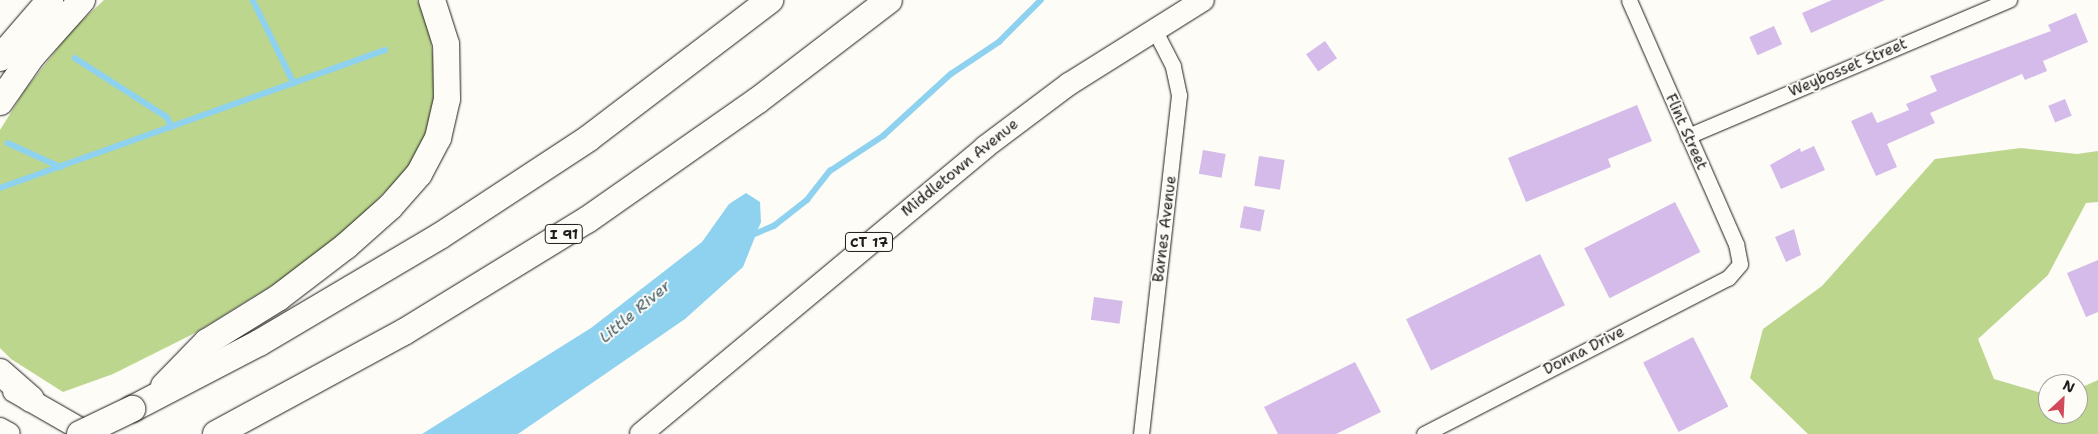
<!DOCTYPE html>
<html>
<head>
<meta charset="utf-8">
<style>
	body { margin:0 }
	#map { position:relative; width:2098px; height:434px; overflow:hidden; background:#fdfcf7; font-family:"Shantell Sans",sans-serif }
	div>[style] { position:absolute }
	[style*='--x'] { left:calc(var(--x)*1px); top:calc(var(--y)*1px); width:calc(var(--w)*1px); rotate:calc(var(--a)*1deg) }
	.green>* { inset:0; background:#bcd68d }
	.water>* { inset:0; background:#8ed2f0 }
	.stream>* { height:5.5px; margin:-2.75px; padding:0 2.75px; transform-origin:2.75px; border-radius:2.75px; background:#8ed2f0 }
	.building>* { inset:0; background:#d5bbea; transform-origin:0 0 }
	.roads { filter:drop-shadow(0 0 1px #1c1c1c) drop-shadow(0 0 1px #1c1c1c) }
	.minor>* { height:15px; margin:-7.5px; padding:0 7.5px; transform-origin:7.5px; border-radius:7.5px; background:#fdfcf7 }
	.primary>* { height:22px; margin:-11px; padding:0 11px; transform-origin:11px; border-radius:11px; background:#fdfcf7 }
	.motorway>* { height:26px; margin:-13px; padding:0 13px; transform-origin:13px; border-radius:13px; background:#fdfcf7 }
	.bridges { filter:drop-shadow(0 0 1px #1c1c1c) drop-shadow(0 0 1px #1c1c1c) }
	.motorway-bridge>* { height:26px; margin:-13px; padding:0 13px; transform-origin:13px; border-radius:13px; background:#fdfcf7 }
	span { translate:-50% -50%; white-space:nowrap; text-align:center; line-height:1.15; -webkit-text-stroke:4px #fdfcf7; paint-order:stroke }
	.shield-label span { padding:1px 4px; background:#fdfcf7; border:1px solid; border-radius:4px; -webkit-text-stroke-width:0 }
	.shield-label { font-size:14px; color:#1c1c1c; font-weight:700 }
	.street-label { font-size:15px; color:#1c1c1c }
	.water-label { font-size:16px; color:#445c66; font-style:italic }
	.north { position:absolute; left:2038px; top:374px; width:50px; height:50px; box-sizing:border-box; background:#fdfcf7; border:1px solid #a3a29f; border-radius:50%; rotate:25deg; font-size:14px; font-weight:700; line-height:20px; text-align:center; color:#1c1c1c }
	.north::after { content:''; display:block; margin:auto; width:18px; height:22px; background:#d1495b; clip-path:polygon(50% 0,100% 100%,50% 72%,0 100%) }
</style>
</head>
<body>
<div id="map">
	<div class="green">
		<i style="clip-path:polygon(104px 0,417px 0,429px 27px,437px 87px,431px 124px,408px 169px,348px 229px,292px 273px,195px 333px,113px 374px,63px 392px,11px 359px,0 348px,0 130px,25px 90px,71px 31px)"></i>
		<i style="clip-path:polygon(2021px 148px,2077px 154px,2098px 151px,2098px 202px,2086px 203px,2048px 275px,1978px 339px,1994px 379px,2048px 395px,2048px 414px,2078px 414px,2078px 389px,2098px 380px,2098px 434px,1808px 434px,1750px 378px,1763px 329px,1822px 286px,1935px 159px)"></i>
	</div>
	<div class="water">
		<i style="clip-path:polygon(746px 193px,760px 202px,761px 222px,743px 267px,685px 319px,518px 434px,422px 434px,591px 328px,702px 242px,729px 204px)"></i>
	</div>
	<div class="stream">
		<i style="--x:253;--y:0;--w:93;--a:63.7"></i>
		<i style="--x:75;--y:58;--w:109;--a:32.7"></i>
		<i style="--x:167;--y:117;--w:11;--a:63"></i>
		<i style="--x:8;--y:143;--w:58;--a:24.4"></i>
		<i style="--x:0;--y:188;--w:409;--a:-19.7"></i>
		<i style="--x:750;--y:236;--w:26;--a:-23"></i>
		<i style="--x:774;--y:226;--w:42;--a:-38.2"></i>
		<i style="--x:807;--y:200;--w:37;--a:-52"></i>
		<i style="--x:830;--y:171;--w:64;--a:-33.4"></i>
		<i style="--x:883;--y:136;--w:92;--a:-42.4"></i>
		<i style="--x:951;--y:74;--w:58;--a:-33.7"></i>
		<i style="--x:999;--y:42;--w:59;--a:-45"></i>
	</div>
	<div class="building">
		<i style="clip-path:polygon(1832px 0,1885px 0,1811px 33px,1802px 13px)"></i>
		<i style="clip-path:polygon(2076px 13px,2088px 42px,2043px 61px,2047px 71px,2025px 80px,2022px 74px,1930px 113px,1935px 123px,1887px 144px,1897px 167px,1876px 176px,1851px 121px,1872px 112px,1877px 123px,1909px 110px,1906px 104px,1937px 91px,1930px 76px,2051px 31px,2048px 25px)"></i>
		<i style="left:1774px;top:26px;width:20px;height:27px;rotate:66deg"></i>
		<i style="left:1325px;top:41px;width:21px;height:23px;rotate:55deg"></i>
		<i style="left:2065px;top:99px;width:18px;height:18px;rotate:68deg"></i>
		<i style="clip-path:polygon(1637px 105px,1652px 141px,1608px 159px,1611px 167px,1526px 202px,1508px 158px)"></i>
		<i style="clip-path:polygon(1814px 146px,1825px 170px,1781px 189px,1770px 165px,1800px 148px,1801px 152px)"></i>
		<i style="left:1203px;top:150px;width:23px;height:24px;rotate:10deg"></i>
		<i style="left:1259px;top:156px;width:26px;height:30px;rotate:9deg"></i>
		<i style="left:1675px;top:202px;width:56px;height:102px;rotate:63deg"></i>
		<i style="left:1244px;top:206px;width:21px;height:22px;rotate:11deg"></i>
		<i style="clip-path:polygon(1794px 229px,1801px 255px,1786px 262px,1775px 237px)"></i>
		<i style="left:1540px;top:254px;width:57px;height:149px;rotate:64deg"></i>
		<i style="clip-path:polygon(2098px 260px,2098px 312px,2086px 317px,2067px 273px)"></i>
		<i style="left:1094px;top:297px;width:29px;height:23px;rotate:8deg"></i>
		<i style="left:1693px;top:337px;width:78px;height:56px;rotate:63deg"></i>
		<i style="clip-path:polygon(1355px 362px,1381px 412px,1336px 434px,1278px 434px,1264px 407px)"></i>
	</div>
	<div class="roads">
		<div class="minor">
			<i style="--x:1688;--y:136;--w:349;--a:-23"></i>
			<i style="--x:1141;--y:434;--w:341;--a:-83.6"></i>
			<i style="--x:1179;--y:95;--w:30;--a:-102"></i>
			<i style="--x:1173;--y:66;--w:42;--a:-117.2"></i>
			<i style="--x:1424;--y:434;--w:342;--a:-27.2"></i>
			<i style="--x:1728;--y:278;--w:18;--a:-49"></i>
			<i style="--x:1740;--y:264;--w:20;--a:-101"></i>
			<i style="--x:1736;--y:244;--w:266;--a:-113.7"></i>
		</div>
		<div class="primary">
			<i style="--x:14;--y:391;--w:86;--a:29.8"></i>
			<i style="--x:0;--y:429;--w:10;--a:29"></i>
			<i style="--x:641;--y:434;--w:448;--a:-39.8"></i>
			<i style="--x:985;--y:147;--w:105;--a:-36.9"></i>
			<i style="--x:1069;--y:84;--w:158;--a:-32.1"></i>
		</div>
		<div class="motorway">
			<i style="--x:0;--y:58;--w:77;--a:-49.2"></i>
			<i style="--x:0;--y:102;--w:56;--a:-55.2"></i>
			<i style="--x:32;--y:56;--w:75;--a:-48.2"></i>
			<i style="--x:0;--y:372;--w:41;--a:41.1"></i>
			<i style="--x:164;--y:386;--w:62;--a:-45.7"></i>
			<i style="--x:207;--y:342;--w:84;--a:-31.8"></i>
			<i style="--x:278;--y:298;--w:86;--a:-37.4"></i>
			<i style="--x:346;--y:246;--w:59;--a:-41.6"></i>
			<i style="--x:390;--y:207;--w:44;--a:-48.7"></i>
			<i style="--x:419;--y:174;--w:41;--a:-62.2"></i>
			<i style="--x:438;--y:138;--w:40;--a:-77"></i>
			<i style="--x:447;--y:99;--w:55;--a:-91"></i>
			<i style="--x:446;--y:44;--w:46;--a:-107.7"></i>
			<i style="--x:132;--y:409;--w:143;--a:-27.5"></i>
			<i style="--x:259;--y:343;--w:210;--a:-30.6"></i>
			<i style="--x:440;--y:236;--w:178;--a:-33.3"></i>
			<i style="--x:589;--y:138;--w:228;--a:-37.3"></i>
			<i style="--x:216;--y:434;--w:214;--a:-28.5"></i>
			<i style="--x:404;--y:332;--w:215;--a:-31.5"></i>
			<i style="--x:587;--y:220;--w:208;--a:-35"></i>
			<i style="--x:757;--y:101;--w:166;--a:-37.4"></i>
		</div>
	</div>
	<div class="bridges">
		<div class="motorway-bridge">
			<i style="--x:80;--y:434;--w:58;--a:-25.7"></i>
		</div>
	</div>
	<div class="shield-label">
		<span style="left:564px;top:234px">I 91</span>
		<span style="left:869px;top:242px">CT 17</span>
	</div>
	<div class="street-label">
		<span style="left:1848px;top:68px;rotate:-23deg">Weybosset Street</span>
		<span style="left:1686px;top:132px;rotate:66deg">Flint Street</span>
		<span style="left:960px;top:168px;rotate:-39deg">Middletown Avenue</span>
		<span style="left:1165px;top:229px;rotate:-83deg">Barnes Avenue</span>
		<span style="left:1584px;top:351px;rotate:-27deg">Donna Drive</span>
	</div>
	<div class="water-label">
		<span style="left:635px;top:312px;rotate:-40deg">Little River</span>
	</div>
	<div class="north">N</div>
</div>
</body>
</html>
